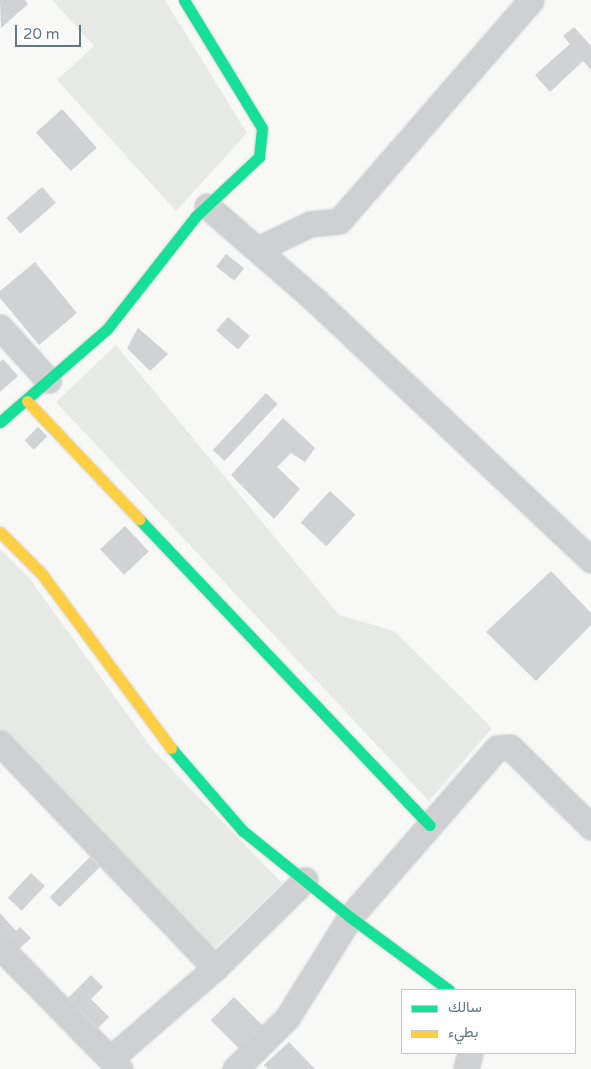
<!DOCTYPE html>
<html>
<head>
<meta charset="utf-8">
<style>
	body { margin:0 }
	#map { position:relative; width:591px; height:1069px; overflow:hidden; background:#f8f8f7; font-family:"Varela Round",Vazirmatn,sans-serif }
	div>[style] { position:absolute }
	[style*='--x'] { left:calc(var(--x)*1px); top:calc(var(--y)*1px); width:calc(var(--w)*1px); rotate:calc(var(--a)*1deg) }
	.green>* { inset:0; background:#e7eae4 }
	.building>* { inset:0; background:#d0d2d3; transform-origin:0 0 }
	.roads { filter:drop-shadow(0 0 1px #d4d5d6) drop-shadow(0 0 1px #d4d5d6) }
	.street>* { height:25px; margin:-12.5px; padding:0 12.5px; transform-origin:12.5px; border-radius:12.5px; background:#ced0d1 }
	.fast>* { height:11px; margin:-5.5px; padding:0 5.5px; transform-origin:5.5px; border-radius:5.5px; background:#16e098 }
	.slow>* { height:11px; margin:-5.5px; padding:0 5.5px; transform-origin:5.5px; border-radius:5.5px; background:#ffcf43 }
	span { translate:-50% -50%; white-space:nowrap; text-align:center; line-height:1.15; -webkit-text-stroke:5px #fff; paint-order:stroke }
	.legend { position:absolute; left:401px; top:989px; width:175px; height:65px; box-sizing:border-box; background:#fff; border:1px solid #c0c9ce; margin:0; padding:6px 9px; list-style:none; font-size:15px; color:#617784 }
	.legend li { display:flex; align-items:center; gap:10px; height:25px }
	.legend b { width:25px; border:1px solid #c0c9ce }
	.scale { position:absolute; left:15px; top:25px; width:66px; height:22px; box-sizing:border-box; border:2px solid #617784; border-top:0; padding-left:6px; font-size:15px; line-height:18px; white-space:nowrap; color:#617784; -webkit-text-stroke:4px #fff; paint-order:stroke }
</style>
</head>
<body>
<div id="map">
	<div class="green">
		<i style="clip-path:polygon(52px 0,165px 0,247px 133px,176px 211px,57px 80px,94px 46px)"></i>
		<i style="clip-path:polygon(116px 345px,339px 615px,394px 631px,492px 728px,429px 801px,56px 402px)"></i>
		<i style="clip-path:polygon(0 549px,30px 579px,153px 750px,282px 883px,212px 951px,0 732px)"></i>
	</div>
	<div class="building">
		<i style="clip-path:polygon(0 0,25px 0,28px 4px,1px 28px)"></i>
		<i style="clip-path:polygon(574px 27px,591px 46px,591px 70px,583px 61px,550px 92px,535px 75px,570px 44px,563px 36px)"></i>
		<i style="left:62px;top:109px;width:52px;height:35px;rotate:48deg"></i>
		<i style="left:42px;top:187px;width:21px;height:47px;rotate:49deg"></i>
		<i style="left:226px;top:254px;width:23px;height:16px;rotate:38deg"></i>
		<i style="clip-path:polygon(35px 262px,77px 313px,39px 345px,0 298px,0 291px)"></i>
		<i style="left:228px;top:317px;width:29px;height:18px;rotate:41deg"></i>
		<i style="clip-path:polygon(138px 328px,168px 354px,150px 371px,127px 348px)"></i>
		<i style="clip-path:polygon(3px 359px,18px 376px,0 392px,0 362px)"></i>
		<i style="left:266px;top:393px;width:16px;height:78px;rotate:43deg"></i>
		<i style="clip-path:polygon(283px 418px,315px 448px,305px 462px,291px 453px,277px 467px,300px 489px,274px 519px,231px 475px)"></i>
		<i style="left:38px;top:427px;width:13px;height:19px;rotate:45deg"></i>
		<i style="left:330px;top:491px;width:35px;height:43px;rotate:43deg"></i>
		<i style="left:125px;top:526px;width:35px;height:34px;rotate:47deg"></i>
		<i style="clip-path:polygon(551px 571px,591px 613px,591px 625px,536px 681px,486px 632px)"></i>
		<i style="left:90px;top:857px;width:14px;height:57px;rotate:45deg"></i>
		<i style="left:31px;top:873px;width:19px;height:34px;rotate:43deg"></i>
		<i style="clip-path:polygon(0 913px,16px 931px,20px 927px,31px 938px,16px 952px,0 935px)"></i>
		<i style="clip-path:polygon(91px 975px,103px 987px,91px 999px,109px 1017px,98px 1028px,68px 998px)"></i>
		<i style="left:234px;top:997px;width:41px;height:33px;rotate:45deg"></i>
		<i style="clip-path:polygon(289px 1042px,315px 1069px,268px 1069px,264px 1065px)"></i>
	</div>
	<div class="roads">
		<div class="street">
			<i style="--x:207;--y:206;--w:143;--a:41"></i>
			<i style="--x:315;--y:300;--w:379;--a:43.3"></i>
			<i style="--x:258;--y:249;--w:58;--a:-25.7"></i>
			<i style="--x:310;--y:224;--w:29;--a:-6"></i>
			<i style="--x:339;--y:221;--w:293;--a:-49"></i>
			<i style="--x:0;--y:327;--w:72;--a:47.8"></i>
			<i style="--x:0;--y:743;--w:311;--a:46.3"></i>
			<i style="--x:0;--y:947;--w:171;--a:45.5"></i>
			<i style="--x:110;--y:1059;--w:139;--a:-40.9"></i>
			<i style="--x:215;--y:968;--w:126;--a:-44.4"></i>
			<i style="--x:235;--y:1069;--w:73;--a:-44.4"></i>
			<i style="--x:287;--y:1018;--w:119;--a:-58"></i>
			<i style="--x:350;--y:917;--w:224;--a:-49"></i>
			<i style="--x:497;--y:748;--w:13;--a:-4"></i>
			<i style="--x:510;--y:747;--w:114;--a:44.6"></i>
			<i style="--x:466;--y:1069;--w:16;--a:-76"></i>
		</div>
		<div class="fast">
			<i style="--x:0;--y:422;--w:142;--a:-41"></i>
			<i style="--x:107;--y:329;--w:142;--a:-51.8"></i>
			<i style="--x:195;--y:217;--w:88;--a:-43.2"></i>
			<i style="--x:259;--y:157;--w:29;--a:-84"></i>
			<i style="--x:262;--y:128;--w:150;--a:-121.4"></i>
			<i style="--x:139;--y:519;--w:422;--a:46.5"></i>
			<i style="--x:171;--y:748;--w:110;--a:49.1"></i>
			<i style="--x:243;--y:831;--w:137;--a:38.8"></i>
			<i style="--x:350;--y:917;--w:123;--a:36.4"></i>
		</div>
		<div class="slow">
			<i style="--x:27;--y:401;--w:163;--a:46.5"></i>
			<i style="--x:0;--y:532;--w:58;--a:45"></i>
			<i style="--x:41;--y:573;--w:218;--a:53.4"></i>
		</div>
	</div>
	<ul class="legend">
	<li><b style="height:6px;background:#16e098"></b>سالك</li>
	<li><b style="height:6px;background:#ffcf43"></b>بطيء</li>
	</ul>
	<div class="scale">20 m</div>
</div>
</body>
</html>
